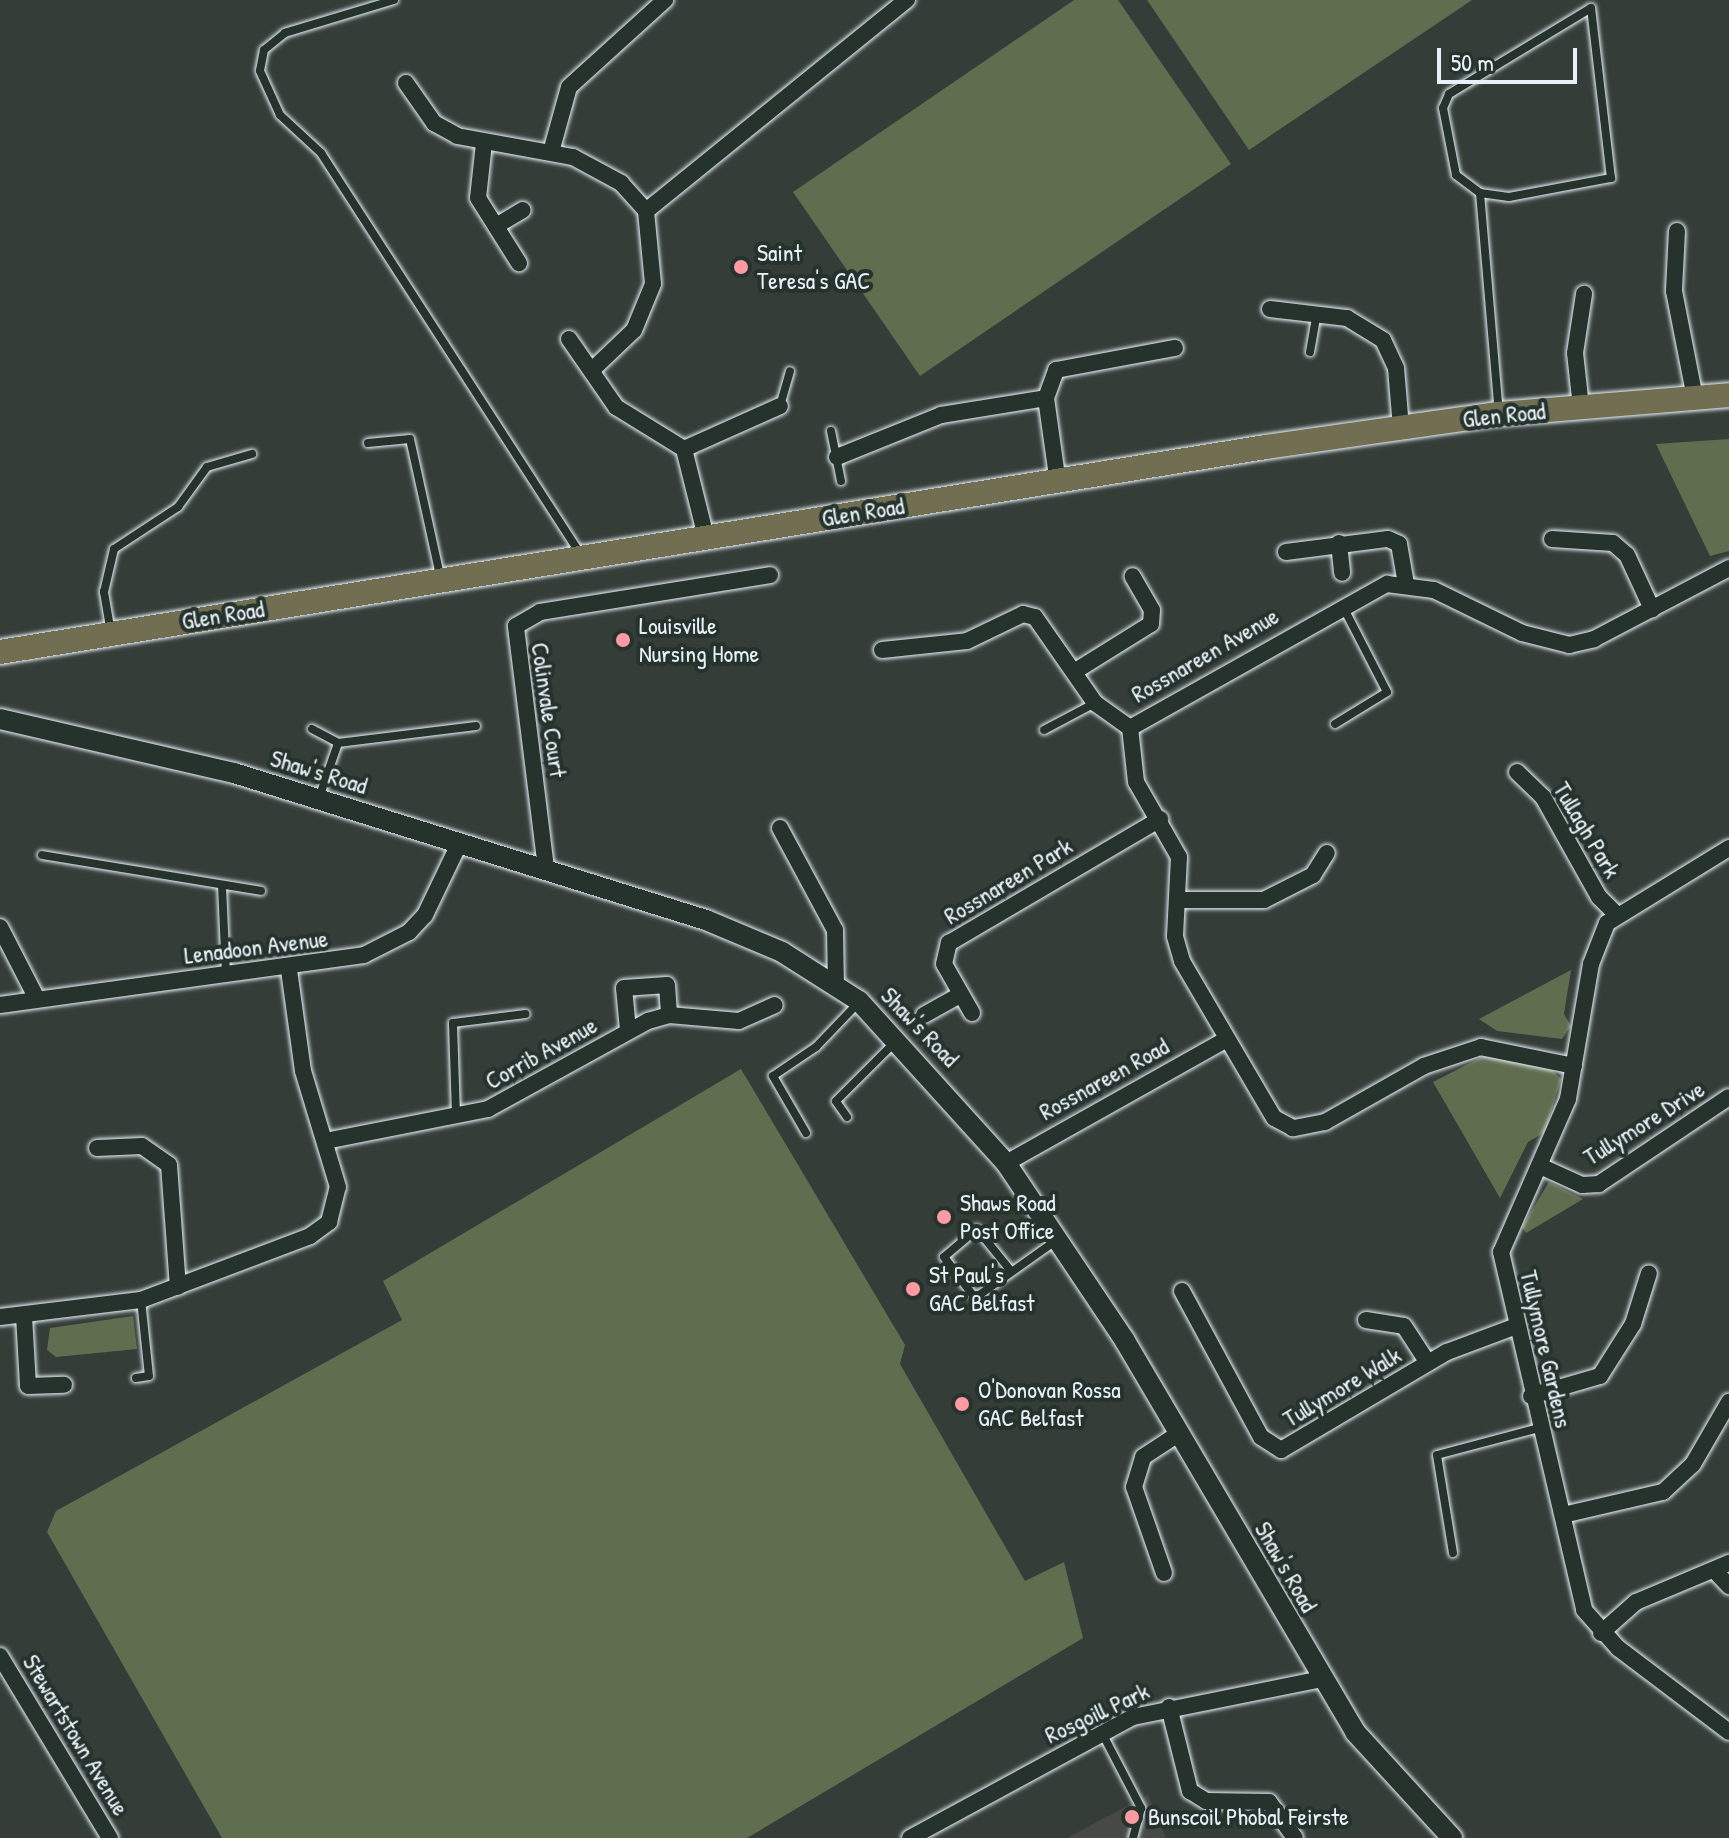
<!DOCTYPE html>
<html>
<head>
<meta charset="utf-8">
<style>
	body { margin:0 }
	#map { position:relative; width:1729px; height:1838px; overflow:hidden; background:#353d39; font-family:"Patrick Hand",sans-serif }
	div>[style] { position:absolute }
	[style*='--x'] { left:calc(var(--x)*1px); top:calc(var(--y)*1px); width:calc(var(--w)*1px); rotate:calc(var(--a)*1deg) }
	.built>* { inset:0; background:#474947 }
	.green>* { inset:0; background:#606e50 }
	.roads { filter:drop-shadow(0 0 2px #e8f1f8) drop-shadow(0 0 2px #e8f1f8) }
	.service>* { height:8px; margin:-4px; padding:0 4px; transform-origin:4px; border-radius:4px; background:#26332d }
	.minor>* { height:16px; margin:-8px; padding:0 8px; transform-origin:8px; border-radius:8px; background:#26332d }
	.tertiary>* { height:20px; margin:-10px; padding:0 10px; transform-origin:10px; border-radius:10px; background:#26332d }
	.primary>* { height:24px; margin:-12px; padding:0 12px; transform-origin:12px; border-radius:12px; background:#726e52 }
	.dots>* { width:22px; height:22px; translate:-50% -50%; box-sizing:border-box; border:4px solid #26332d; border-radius:50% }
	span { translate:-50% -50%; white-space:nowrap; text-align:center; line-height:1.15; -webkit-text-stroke:8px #26332d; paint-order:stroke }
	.poi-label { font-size:24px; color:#e8f1f8 }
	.left { translate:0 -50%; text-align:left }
	.street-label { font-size:24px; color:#e8f1f8 }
	.scale { position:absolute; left:1437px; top:48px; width:140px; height:36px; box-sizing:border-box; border:4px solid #e8f1f8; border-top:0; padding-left:10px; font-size:24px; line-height:28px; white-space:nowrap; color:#e8f1f8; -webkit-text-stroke:6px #26332d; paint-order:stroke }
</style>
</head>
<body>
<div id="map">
	<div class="built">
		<i style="clip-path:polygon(1148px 1795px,1166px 1838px,1067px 1838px)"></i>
	</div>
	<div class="green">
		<i style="clip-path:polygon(1074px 0,1118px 0,1231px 164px,920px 376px,793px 192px)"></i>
		<i style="clip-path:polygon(1147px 0,1472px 0,1249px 150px)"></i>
		<i style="clip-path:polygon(1729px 439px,1729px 551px,1710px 556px,1656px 444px)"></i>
		<i style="clip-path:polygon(1571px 970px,1564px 1014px,1571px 1026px,1562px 1039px,1497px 1031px,1479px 1019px)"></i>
		<i style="clip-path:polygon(1484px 1056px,1548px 1066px,1561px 1079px,1545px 1132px,1528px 1142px,1500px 1198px,1433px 1082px)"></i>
		<i style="clip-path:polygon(741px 1069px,905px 1345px,900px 1364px,1025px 1581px,1064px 1562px,1083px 1638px,747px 1838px,222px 1838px,47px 1532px,56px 1511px,402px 1320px,383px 1281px)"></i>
		<i style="clip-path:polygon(1549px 1182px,1583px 1199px,1526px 1233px,1522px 1227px)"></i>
		<i style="clip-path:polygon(133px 1316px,137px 1349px,56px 1357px,47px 1350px,50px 1328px)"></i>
	</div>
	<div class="roads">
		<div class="service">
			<i style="--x:394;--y:0;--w:114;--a:163.2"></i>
			<i style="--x:285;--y:33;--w:27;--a:141"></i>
			<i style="--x:264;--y:50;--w:21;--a:101"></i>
			<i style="--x:260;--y:71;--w:48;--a:65.6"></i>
			<i style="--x:280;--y:115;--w:56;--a:42.8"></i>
			<i style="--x:321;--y:153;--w:477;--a:57.1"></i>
			<i style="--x:1480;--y:193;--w:29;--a:8"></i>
			<i style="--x:1509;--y:197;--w:104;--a:-10.6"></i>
			<i style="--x:1611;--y:178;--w:171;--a:-96.7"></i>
			<i style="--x:1591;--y:8;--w:166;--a:148.8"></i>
			<i style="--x:1449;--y:94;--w:15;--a:113"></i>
			<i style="--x:1443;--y:108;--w:68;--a:79"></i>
			<i style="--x:1456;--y:175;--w:30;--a:37"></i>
			<i style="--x:1480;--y:193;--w:221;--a:85.1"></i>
			<i style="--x:1310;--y:352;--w:35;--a:-80"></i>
			<i style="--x:780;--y:406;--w:36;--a:-74"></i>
			<i style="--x:831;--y:431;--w:51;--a:78.7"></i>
			<i style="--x:368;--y:443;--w:42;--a:-5.4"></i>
			<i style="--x:410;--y:439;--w:144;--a:77.6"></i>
			<i style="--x:111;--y:633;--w:42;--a:-99.7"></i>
			<i style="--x:104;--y:592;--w:44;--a:-76.9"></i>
			<i style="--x:114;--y:549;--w:77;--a:-33.3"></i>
			<i style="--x:178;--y:507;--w:49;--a:-54.1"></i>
			<i style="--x:207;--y:467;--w:47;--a:-16.1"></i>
			<i style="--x:1335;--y:724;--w:61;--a:-31.6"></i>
			<i style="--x:1387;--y:692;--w:98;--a:-117.3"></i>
			<i style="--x:312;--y:729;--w:30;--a:28"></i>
			<i style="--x:338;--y:743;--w:139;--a:-7"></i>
			<i style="--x:1044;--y:730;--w:58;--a:-27.9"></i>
			<i style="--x:319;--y:798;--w:58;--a:-70.9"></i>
			<i style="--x:42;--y:855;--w:222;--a:9.3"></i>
			<i style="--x:222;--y:886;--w:87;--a:87.4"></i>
			<i style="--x:456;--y:1115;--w:92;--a:-91.9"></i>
			<i style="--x:453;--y:1023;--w:73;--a:-7.1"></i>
			<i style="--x:847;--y:1117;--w:19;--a:-125"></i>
			<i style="--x:836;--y:1101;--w:83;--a:-45"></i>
			<i style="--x:806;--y:1133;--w:66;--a:-120.1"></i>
			<i style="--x:773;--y:1076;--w:52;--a:-34"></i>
			<i style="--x:816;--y:1047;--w:62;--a:-46.3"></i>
			<i style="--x:1011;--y:1271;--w:54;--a:-129"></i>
			<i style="--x:977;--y:1229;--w:43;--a:139.7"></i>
			<i style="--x:944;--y:1257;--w:51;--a:52.9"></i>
			<i style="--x:975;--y:1298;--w:102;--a:-35.4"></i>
			<i style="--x:136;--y:1378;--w:13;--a:-9"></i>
			<i style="--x:149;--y:1376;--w:76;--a:-96"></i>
			<i style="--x:1453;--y:1553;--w:99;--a:-99.3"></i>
			<i style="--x:1437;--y:1455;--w:106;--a:-14.8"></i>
			<i style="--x:1102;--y:1733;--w:85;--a:62.5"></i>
			<i style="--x:1141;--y:1808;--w:31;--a:105"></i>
		</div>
		<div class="minor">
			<i style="--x:406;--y:83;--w:49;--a:55"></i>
			<i style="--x:434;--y:123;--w:26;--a:29"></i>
			<i style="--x:457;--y:136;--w:118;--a:10.3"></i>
			<i style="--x:573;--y:157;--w:55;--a:28.4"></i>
			<i style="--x:621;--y:183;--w:38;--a:48"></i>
			<i style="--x:646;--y:211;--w:73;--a:84.5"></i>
			<i style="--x:653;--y:284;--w:50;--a:112.4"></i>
			<i style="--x:634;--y:330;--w:59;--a:136.4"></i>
			<i style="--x:484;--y:143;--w:55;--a:96.2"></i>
			<i style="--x:478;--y:198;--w:77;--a:57.8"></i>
			<i style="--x:551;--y:152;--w:67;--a:-74.5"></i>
			<i style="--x:569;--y:87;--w:130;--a:-42.2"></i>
			<i style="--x:646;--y:211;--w:336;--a:-39"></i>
			<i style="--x:496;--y:226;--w:31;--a:-31"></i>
			<i style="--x:1677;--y:231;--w:60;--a:92.9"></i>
			<i style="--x:1674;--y:291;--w:109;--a:78.9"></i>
			<i style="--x:1270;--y:309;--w:78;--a:6.7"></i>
			<i style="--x:1347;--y:318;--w:42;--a:31.4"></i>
			<i style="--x:1383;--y:340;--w:31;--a:65"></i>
			<i style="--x:1396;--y:368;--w:60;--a:85.2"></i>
			<i style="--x:569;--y:339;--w:83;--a:55.3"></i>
			<i style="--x:616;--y:407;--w:80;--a:31.7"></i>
			<i style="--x:684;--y:449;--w:91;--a:76"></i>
			<i style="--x:1046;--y:398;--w:30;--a:-70"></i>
			<i style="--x:1056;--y:370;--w:121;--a:-10.5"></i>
			<i style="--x:1581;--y:407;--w:54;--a:-96.3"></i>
			<i style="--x:1575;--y:353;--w:60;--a:-81.3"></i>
			<i style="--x:684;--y:449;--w:105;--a:-24.1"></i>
			<i style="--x:837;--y:457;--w:112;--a:-22"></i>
			<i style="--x:941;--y:415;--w:106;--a:-9.2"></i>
			<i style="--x:1046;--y:398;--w:86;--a:82"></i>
			<i style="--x:1552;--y:539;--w:61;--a:3.8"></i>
			<i style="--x:1613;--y:543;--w:18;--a:41"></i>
			<i style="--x:1627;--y:555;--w:60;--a:65.2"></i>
			<i style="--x:1339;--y:543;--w:30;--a:84"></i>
			<i style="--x:1286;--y:552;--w:103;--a:-7.3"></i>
			<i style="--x:1388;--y:539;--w:12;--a:24"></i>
			<i style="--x:1399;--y:544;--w:41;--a:80.1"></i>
			<i style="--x:882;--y:650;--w:85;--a:-6"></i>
			<i style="--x:967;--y:641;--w:62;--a:-25.7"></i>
			<i style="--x:1023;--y:614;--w:12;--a:14"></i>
			<i style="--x:1035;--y:617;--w:105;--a:55.1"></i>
			<i style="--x:1095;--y:703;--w:43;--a:35.5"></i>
			<i style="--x:1077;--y:670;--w:87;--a:-31.9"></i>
			<i style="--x:1151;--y:624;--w:14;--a:-86"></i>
			<i style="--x:1152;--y:610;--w:39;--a:-120"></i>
			<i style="--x:1517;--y:772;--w:36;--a:44"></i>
			<i style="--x:1543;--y:797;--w:115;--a:60.8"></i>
			<i style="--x:1599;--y:897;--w:24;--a:45"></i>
			<i style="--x:780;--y:828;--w:116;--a:61.7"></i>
			<i style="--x:835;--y:930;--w:56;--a:89"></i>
			<i style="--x:1729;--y:848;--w:143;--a:148.4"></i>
			<i style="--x:1607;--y:923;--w:44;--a:111.3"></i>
			<i style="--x:1591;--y:964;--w:137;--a:99.7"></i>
			<i style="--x:1568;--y:1099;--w:167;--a:113.6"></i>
			<i style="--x:1501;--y:1252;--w:367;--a:76.9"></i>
			<i style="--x:1584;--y:1610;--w:51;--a:48.2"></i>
			<i style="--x:1618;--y:1648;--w:139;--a:37.1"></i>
			<i style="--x:546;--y:868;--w:244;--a:-97.1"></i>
			<i style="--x:516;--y:626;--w:28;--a:-30"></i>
			<i style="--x:540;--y:612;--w:233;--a:-9.1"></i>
			<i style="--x:1178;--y:900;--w:86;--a:0"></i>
			<i style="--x:1264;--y:900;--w:55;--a:-27"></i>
			<i style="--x:1313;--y:875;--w:26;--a:-58"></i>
			<i style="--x:0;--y:927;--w:79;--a:62.8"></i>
			<i style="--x:0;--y:1005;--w:367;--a:-7.8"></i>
			<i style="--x:364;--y:955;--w:51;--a:-27.1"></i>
			<i style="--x:409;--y:932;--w:23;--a:-47"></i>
			<i style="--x:425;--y:915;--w:81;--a:-64.4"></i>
			<i style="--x:972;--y:1013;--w:56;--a:-119.7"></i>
			<i style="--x:944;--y:964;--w:22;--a:-77"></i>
			<i style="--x:949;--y:943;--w:245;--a:-30.4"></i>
			<i style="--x:924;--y:1015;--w:41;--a:-29.1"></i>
			<i style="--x:628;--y:1030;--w:42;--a:-95.4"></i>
			<i style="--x:624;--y:988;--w:43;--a:-4"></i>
			<i style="--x:667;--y:985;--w:30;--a:86"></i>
			<i style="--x:1574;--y:1066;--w:95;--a:-168.5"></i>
			<i style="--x:1481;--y:1047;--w:60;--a:161.6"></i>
			<i style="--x:1424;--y:1066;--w:114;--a:150.5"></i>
			<i style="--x:1325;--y:1122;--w:33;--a:169"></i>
			<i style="--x:1293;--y:1128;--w:21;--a:-152"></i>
			<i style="--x:1274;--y:1118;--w:182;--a:-120.4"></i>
			<i style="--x:1182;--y:961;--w:26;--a:-106"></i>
			<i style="--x:1175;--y:936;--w:79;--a:-87.1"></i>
			<i style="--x:1179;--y:857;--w:86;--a:-119.8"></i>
			<i style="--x:1136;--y:782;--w:54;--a:-96.3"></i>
			<i style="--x:1130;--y:728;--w:295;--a:-29.3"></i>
			<i style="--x:1387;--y:584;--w:47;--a:7.3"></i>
			<i style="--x:1434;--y:590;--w:98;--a:26"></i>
			<i style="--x:1522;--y:633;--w:49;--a:14.3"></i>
			<i style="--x:1569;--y:645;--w:26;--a:-13"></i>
			<i style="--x:1594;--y:639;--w:153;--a:-27.7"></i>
			<i style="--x:325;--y:1141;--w:166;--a:-11.1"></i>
			<i style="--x:488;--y:1109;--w:183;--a:-28.8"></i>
			<i style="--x:648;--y:1021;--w:22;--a:-16"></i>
			<i style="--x:669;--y:1015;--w:70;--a:4.9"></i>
			<i style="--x:739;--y:1021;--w:39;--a:-24"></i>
			<i style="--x:97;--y:1148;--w:45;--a:-2.5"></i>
			<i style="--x:142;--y:1146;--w:33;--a:35"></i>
			<i style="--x:169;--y:1165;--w:122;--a:85.8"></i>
			<i style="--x:1006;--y:1163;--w:253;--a:-29.3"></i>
			<i style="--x:1540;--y:1166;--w:46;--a:24.3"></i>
			<i style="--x:1582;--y:1185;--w:17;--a:-3"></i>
			<i style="--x:1599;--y:1184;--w:156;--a:-33.8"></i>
			<i style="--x:1182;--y:1291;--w:166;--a:61.6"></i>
			<i style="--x:1261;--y:1437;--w:24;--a:33"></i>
			<i style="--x:1281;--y:1450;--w:193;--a:-30.6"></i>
			<i style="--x:1447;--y:1352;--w:72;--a:-20.5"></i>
			<i style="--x:24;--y:1316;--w:70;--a:86.7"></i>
			<i style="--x:28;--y:1386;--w:36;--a:-2"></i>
			<i style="--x:0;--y:1317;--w:142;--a:-6.9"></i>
			<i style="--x:141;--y:1300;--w:181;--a:-20.7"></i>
			<i style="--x:310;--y:1236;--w:24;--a:-36"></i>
			<i style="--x:329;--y:1222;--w:36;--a:-76"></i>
			<i style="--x:338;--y:1187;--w:121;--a:-106.8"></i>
			<i style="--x:303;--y:1071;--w:102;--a:-97.9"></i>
			<i style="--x:1366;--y:1320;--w:38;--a:9"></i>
			<i style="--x:1404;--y:1326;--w:44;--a:57"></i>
			<i style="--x:1531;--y:1396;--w:72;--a:-16.2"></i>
			<i style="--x:1600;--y:1376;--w:62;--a:-57.6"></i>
			<i style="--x:1633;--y:1324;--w:53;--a:-72.6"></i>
			<i style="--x:1563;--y:1515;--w:103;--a:-13"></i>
			<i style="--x:1663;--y:1492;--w:41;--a:-43"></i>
			<i style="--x:1693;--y:1464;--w:72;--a:-59.9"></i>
			<i style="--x:1715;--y:1571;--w:21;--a:47"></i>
			<i style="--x:1164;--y:1573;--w:91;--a:-109.2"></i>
			<i style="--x:1134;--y:1487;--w:31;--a:-73"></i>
			<i style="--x:1143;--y:1457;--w:42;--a:-33.3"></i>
			<i style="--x:1601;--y:1633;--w:47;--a:-41.5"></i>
			<i style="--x:1636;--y:1602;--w:101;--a:-22.8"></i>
			<i style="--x:0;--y:1656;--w:213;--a:58.9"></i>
			<i style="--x:1169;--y:1707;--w:87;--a:76"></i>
			<i style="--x:1190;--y:1791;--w:19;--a:32"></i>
			<i style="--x:1206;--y:1801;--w:63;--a:0.9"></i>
			<i style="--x:1269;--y:1802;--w:44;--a:54.2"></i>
			<i style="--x:910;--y:1838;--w:254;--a:-28.5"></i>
			<i style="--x:1133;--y:1717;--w:192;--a:-11.4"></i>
		</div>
		<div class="tertiary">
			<i style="--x:0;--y:719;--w:240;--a:13"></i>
			<i style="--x:234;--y:773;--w:494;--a:17.3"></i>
			<i style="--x:706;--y:920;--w:82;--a:22.8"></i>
			<i style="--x:782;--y:952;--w:91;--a:32.5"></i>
			<i style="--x:859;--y:1001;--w:219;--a:47.8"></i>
			<i style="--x:1006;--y:1163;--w:214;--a:56.2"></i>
			<i style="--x:1125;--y:1341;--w:454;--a:59.5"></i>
			<i style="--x:1355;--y:1732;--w:144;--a:47.5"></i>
		</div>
		<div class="primary">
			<i style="--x:0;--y:652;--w:1282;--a:-9.2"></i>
			<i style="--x:1266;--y:447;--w:235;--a:-8.1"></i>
			<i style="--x:1499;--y:414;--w:231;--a:-4.7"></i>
		</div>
	</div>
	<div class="dots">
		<i style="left:741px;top:267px;background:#ff9aa2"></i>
		<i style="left:623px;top:640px;background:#ff9aa2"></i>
		<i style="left:944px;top:1217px;background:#ff9aa2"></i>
		<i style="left:913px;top:1289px;background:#ff9aa2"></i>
		<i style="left:962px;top:1404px;background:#ff9aa2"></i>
		<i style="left:1132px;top:1817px;background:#ff9aa2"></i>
	</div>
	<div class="poi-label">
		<span class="left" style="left:757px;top:267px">Saint<br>Teresa's GAC</span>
		<span class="left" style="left:639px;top:640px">Louisville<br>Nursing Home</span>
		<span class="left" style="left:960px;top:1217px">Shaws Road<br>Post Office</span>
		<span class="left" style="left:929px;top:1289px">St Paul's<br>GAC Belfast</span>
		<span class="left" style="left:978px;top:1404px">O'Donovan Rossa<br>GAC Belfast</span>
		<span class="left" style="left:1148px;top:1817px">Bunscoil Phobal Feirste</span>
	</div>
	<div class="street-label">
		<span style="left:1504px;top:415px;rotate:-6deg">Glen Road</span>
		<span style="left:863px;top:512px;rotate:-9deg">Glen Road</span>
		<span style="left:223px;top:615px;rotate:-9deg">Glen Road</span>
		<span style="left:1205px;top:655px;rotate:-30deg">Rossnareen Avenue</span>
		<span style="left:549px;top:710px;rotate:82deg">Colinvale Court</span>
		<span style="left:319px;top:772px;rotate:17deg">Shaw's Road</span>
		<span style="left:1587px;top:830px;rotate:59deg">Tullagh Park</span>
		<span style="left:1008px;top:881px;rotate:-31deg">Rossnareen Park</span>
		<span style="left:256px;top:947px;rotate:-7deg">Lenadoon Avenue</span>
		<span style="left:920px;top:1027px;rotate:46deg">Shaw's Road</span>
		<span style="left:541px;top:1053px;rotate:-29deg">Corrib Avenue</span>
		<span style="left:1104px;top:1079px;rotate:-29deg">Rossnareen Road</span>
		<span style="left:1644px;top:1123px;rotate:-32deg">Tullymore Drive</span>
		<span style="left:1546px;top:1349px;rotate:77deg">Tullymore Gardens</span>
		<span style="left:1342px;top:1387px;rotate:-31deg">Tullymore Walk</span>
		<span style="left:1286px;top:1567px;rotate:60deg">Shaw's Road</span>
		<span style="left:1097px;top:1713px;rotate:-25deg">Rosgoill Park</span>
		<span style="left:76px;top:1735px;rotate:59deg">Stewartstown Avenue</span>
	</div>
	<div class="scale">50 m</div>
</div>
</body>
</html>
